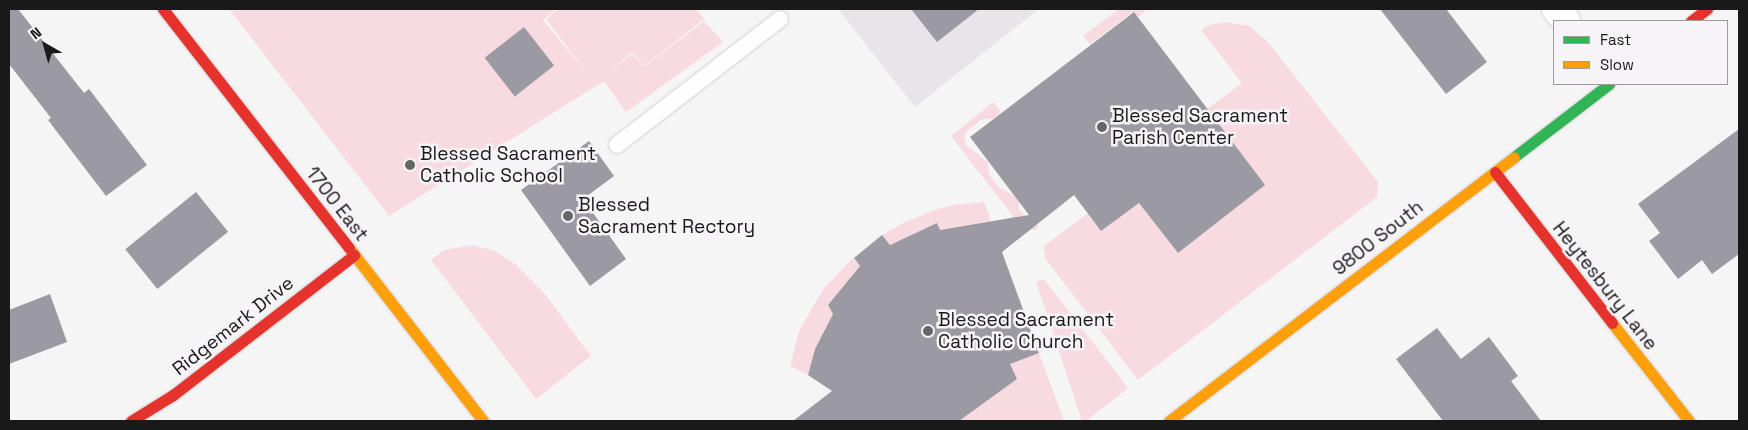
<!DOCTYPE html>
<html>
<head>
<meta charset="utf-8">
<style>
	body { margin:0 }
	#map { position:relative; width:1748px; height:430px; overflow:hidden; background:#f6f5f6; font-family:"Space Grotesk",sans-serif }
	div>[style] { position:absolute }
	[style*='--x'] { left:calc(var(--x)*1px); top:calc(var(--y)*1px); width:calc(var(--w)*1px); rotate:calc(var(--a)*1deg) }
	.built>* { inset:0; background:#e7e5e9 }
	.green>* { inset:0; background:#f7dbe1 }
	.building>* { inset:0; background:#9b99a1; transform-origin:0 0 }
	.roads { filter:drop-shadow(0 0 1px #d0cfd0) drop-shadow(0 0 1px #d0cfd0) }
	.lane>* { height:16px; margin:-8px; padding:0 8px; transform-origin:8px; border-radius:8px; background:#fefefe }
	.street>* { height:28px; margin:-14px; padding:0 14px; transform-origin:14px; border-radius:14px; background:#fefefe }
	.fast>* { height:11px; margin:-5.5px; padding:0 5.5px; transform-origin:5.5px; border-radius:5.5px; background:#30b455 }
	.slow>* { height:11px; margin:-5.5px; padding:0 5.5px; transform-origin:5.5px; border-radius:5.5px; background:#ff9f0a }
	.jam>* { height:11px; margin:-5.5px; padding:0 5.5px; transform-origin:5.5px; border-radius:5.5px; background:#e5322d }
	.dots>* { width:14px; height:14px; translate:-50% -50%; box-sizing:border-box; border:2px solid #f6f4f7; border-radius:50% }
	span { translate:-50% -50%; white-space:nowrap; text-align:center; line-height:1.15; -webkit-text-stroke:5px #f6f4f7; paint-order:stroke }
	.poi-label { font-size:19px; color:#1a191a }
	.left { translate:0 -50%; text-align:left }
	.street-label { font-size:19px; color:#1a191a }
	.frame { position:absolute; inset:0; border:10px solid #1a191a; pointer-events:none }
	.legend { position:absolute; left:1553px; top:20px; width:175px; height:65px; box-sizing:border-box; background:#f6f4f7; border:1px solid #9e9c9f; margin:0; padding:6px 9px; list-style:none; font-size:15px; color:#1a191a }
	.legend li { display:flex; align-items:center; gap:10px; height:25px }
	.legend b { width:25px; border:1px solid #9e9c9f }
	.north { position:absolute; left:20px; top:20px; width:50px; height:50px; -webkit-text-stroke:4px #f6f4f7; paint-order:stroke; rotate:322deg; font-size:14px; font-weight:700; line-height:20px; text-align:center; color:#1a191a }
	.north::after { content:''; display:block; margin:auto; width:18px; height:22px; background:#1a191a; clip-path:polygon(50% 0,100% 100%,50% 72%,0 100%) }
</style>
</head>
<body>
<div id="map">
	<div class="built">
		<i style="clip-path:polygon(838px 9px,1039px 9px,915px 107px)"></i>
	</div>
	<div class="green">
		<i style="clip-path:polygon(229px 9px,557px 9px,543px 20px,588px 75px,546px 19px,559px 9px,696px 9px,704px 19px,644px 66px,632px 52px,605px 75px,632px 54px,644px 67px,704px 21px,723px 42px,626px 112px,604px 81px,389px 216px)"></i>
		<i style="clip-path:polygon(1119px 9px,1148px 9px,1138px 17px,1133px 12px,1090px 44px,1083px 36px)"></i>
		<i style="clip-path:polygon(1226px 22px,1249px 26px,1267px 41px,1378px 182px,1377px 197px,1138px 380px,1045px 258px,1044px 246px,1088px 213px,1101px 231px,1139px 203px,1178px 253px,1207px 109px,1242px 83px,1201px 30px,1209px 25px)"></i>
		<i style="clip-path:polygon(993px 102px,1001px 112px,995px 118px,981px 120px,966px 132px,964px 138px,967px 146px,988px 162px,989px 173px,997px 186px,1016px 197px,1019px 202px,1019px 209px,1026px 218px,1037px 225px,1038px 228px,1035px 230px,1022px 228px,951px 136px)"></i>
		<i style="clip-path:polygon(984px 202px,991px 221px,940px 230px,937px 223px,890px 245px,882px 235px,905px 222px,938px 209px,953px 205px)"></i>
		<i style="clip-path:polygon(473px 245px,495px 251px,515px 264px,544px 293px,591px 356px,536px 399px,431px 260px,444px 250px)"></i>
		<i style="clip-path:polygon(853px 258px,860px 266px,828px 305px,833px 314px,815px 349px,808px 375px,790px 366px,799px 331px,824px 288px)"></i>
		<i style="clip-path:polygon(1044px 279px,1128px 388px,1086px 421px,1082px 421px,1036px 282px)"></i>
		<i style="clip-path:polygon(1039px 353px,1064px 421px,959px 421px,1017px 379px,1010px 364px)"></i>
	</div>
	<div class="building">
		<i style="clip-path:polygon(9px 9px,18px 9px,84px 93px,89px 89px,147px 165px,106px 196px,48px 120px,51px 118px,9px 64px)"></i>
		<i style="clip-path:polygon(911px 9px,979px 9px,937px 42px)"></i>
		<i style="clip-path:polygon(1380px 9px,1446px 9px,1487px 62px,1446px 94px)"></i>
		<i style="clip-path:polygon(1134px 12px,1265px 185px,1178px 253px,1139px 203px,1101px 231px,1074px 195px,1002px 252px,1039px 353px,1010px 364px,1017px 379px,959px 421px,793px 421px,832px 391px,808px 375px,815px 349px,833px 314px,828px 305px,860px 266px,854px 258px,882px 235px,890px 245px,937px 223px,940px 230px,1029px 215px,970px 137px)"></i>
		<i style="left:524px;top:27px;width:49px;height:50px;rotate:52deg"></i>
		<i style="clip-path:polygon(1739px 129px,1739px 254px,1712px 274px,1702px 260px,1678px 279px,1649px 241px,1660px 233px,1638px 204px)"></i>
		<i style="clip-path:polygon(589px 141px,614px 176px,583px 199px,626px 259px,590px 286px,521px 190px)"></i>
		<i style="left:196px;top:192px;width:51px;height:91px;rotate:51deg"></i>
		<i style="clip-path:polygon(50px 294px,67px 342px,9px 364px,9px 310px)"></i>
		<i style="clip-path:polygon(1437px 328px,1461px 359px,1489px 337px,1518px 376px,1511px 381px,1541px 421px,1443px 421px,1396px 359px)"></i>
	</div>
	<div class="roads">
		<div class="lane">
			<i style="--x:617;--y:145;--w:206;--a:-37.7"></i>
		</div>
		<div class="street">
			<i style="--x:1556;--y:9;--w:16;--a:50"></i>
		</div>
		<div class="fast">
			<i style="--x:1514;--y:157;--w:120;--a:-37.5"></i>
		</div>
		<div class="slow">
			<i style="--x:349;--y:248;--w:219;--a:52.2"></i>
			<i style="--x:1612;--y:323;--w:125;--a:51.8"></i>
			<i style="--x:1169;--y:421;--w:434;--a:-37.4"></i>
		</div>
		<div class="jam">
			<i style="--x:163;--y:9;--w:303;--a:52.1"></i>
			<i style="--x:1691;--y:21;--w:20;--a:-37"></i>
			<i style="--x:1495;--y:172;--w:191;--a:52.2"></i>
			<i style="--x:131;--y:421;--w:49;--a:-31.8"></i>
			<i style="--x:173;--y:395;--w:229;--a:-37.7"></i>
		</div>
	</div>
	<div class="dots">
		<i style="left:1102px;top:127px;background:#676667"></i>
		<i style="left:410px;top:165px;background:#676667"></i>
		<i style="left:568px;top:216px;background:#676667"></i>
		<i style="left:928px;top:331px;background:#676667"></i>
	</div>
	<div class="poi-label">
		<span class="left" style="left:1112px;top:127px">Blessed Sacrament<br>Parish Center</span>
		<span class="left" style="left:420px;top:165px">Blessed Sacrament<br>Catholic School</span>
		<span class="left" style="left:578px;top:216px">Blessed<br>Sacrament Rectory</span>
		<span class="left" style="left:938px;top:331px">Blessed Sacrament<br>Catholic Church</span>
	</div>
	<div class="street-label">
		<span style="left:337px;top:204px;rotate:52deg">1700 East</span>
		<span style="left:1378px;top:238px;rotate:-38deg">9800 South</span>
		<span style="left:1605px;top:286px;rotate:52deg">Heytesbury Lane</span>
		<span style="left:233px;top:326px;rotate:-38deg">Ridgemark Drive</span>
	</div>
	<div class="frame"></div>
	<ul class="legend">
	<li><b style="height:6px;background:#30b455"></b>Fast</li>
	<li><b style="height:6px;background:#ff9f0a"></b>Slow</li>
	</ul>
	<div class="north">N</div>
</div>
</body>
</html>
